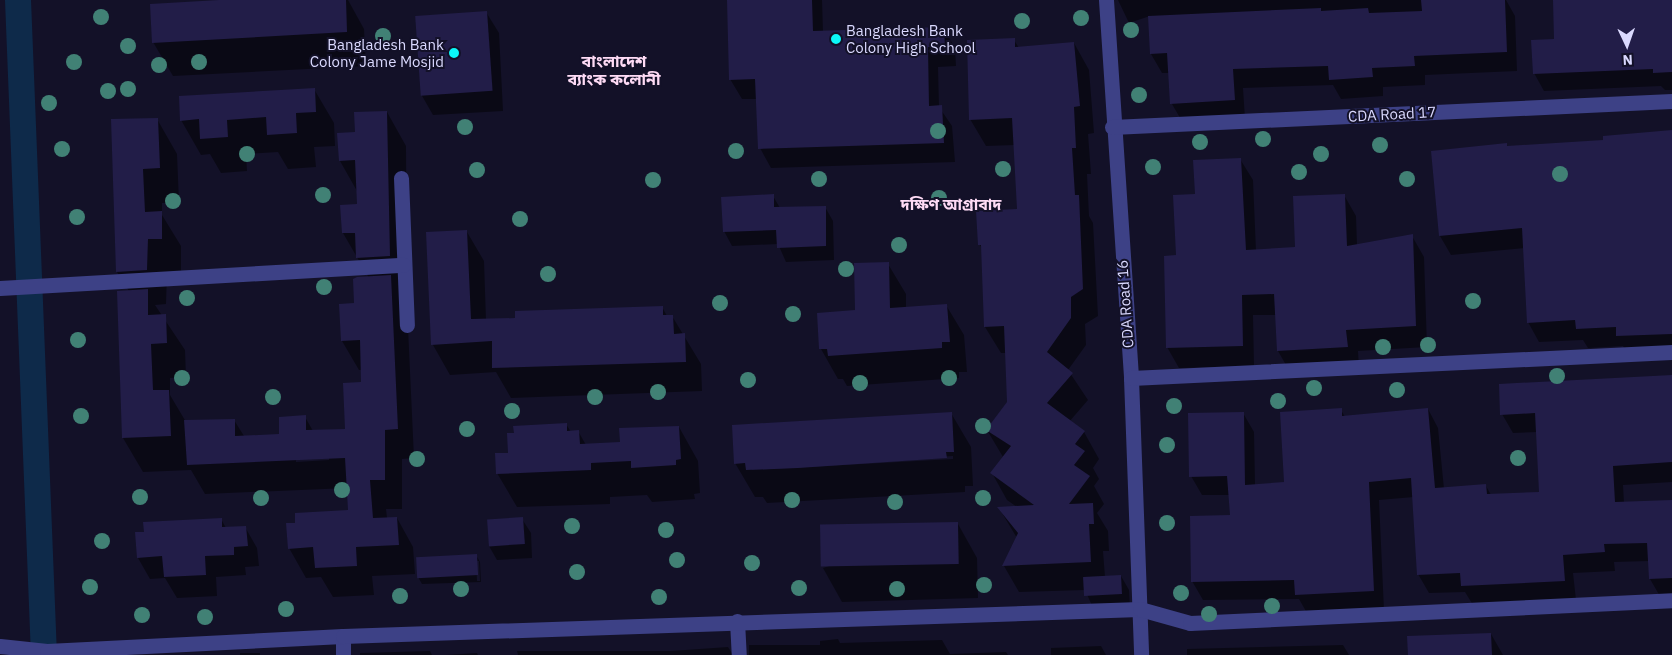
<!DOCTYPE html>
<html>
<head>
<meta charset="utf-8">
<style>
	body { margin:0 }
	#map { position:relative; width:1672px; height:655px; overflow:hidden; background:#131128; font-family:"IBM Plex Sans","Noto Sans Bengali",sans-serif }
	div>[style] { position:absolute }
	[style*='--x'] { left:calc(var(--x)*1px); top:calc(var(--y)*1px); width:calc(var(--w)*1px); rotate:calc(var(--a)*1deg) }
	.shadow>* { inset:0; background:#0007; transform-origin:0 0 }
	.canal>* { height:26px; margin:-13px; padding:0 13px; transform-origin:13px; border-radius:13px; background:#0e2a4a }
	.building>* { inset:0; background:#221d48; transform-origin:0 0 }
	.minor>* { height:15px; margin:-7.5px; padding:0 7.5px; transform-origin:7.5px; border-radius:7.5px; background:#3d4186 }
	.trees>* { width:16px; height:16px; margin:-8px; border-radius:50%; background:#418175 }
	.dots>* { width:14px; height:14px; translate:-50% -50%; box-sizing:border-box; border:2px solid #131128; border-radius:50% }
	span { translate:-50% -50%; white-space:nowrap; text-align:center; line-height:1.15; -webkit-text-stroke:4px #131128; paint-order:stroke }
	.poi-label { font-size:15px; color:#dad9fe }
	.left { translate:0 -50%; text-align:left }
	.right { translate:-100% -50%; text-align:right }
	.street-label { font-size:15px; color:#dad9fe }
	.neighbourhood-label { font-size:16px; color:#fedbf5; font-weight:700 }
	.north { position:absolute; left:1602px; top:20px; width:50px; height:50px; -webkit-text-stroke:4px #131128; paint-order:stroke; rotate:177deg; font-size:14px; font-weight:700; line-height:20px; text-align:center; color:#dad9fe }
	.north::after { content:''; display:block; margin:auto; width:18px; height:22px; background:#dad9fe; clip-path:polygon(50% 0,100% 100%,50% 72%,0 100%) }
</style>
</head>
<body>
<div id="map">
	<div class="shadow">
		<i style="clip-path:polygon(243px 0,348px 0,364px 29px,366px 66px,173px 76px,153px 42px)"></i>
		<i style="clip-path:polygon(745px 0,822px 0,823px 32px,944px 29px,955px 48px,956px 66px,938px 67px,939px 107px,952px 126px,955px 162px,771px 168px,760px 148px,757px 99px,742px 99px,730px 79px)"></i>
		<i style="clip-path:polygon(1118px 0,1506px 0,1515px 16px,1517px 71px,1425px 75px,1425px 85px,1383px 87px,1383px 96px,1341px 99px,1333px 85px,1243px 88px,1245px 119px,1183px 123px,1172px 104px,1170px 73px,1162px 73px,1151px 54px,1150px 16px,1129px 23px)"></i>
		<i style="clip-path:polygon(1554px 0,1672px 0,1672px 90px,1665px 90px,1661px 86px,1544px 91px,1534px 73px,1556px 40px)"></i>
		<i style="clip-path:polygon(486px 12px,499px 33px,503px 111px,433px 115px,421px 94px)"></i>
		<i style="clip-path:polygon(1014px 40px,1019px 48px,1074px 43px,1089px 70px,1094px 133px,1088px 134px,1091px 174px,1087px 174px,1089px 216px,1093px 223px,1098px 316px,1085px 324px,1086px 345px,1068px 370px,1088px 400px,1069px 422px,1084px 432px,1099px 459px,1093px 468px,1099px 479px,1094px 486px,1104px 504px,1097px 513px,1108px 531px,1109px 551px,1103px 551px,1105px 577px,1121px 576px,1129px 590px,1130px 608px,1094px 610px,1085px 590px,1019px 592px,1004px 566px,1017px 538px,999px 508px,1017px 507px,1007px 500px,992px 473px,1003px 457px,987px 430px,1008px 403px,1006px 353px,1001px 353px,985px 327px,983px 250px,980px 245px,1018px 210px,1015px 145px,986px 146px,970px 119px)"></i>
		<i style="clip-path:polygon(314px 89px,334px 123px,335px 146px,314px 147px,316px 167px,288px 169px,278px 152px,246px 154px,247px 171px,221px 173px,210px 154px,201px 155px,181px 120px)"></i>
		<i style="clip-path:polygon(evenodd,387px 112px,406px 146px,407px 306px,414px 458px,402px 459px,402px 509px,386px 509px,387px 518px,397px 518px,413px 547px,415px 574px,372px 576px,374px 595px,333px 597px,321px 577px,306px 578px,289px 548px,296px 524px,349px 511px,348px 488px,205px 494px,191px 470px,143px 472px,123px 438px,129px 291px,117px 272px,112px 121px,157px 119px,177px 154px,179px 202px,162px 203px,162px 215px,181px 246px,181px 273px,167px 273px,166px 304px,155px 305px,185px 350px,186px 377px,170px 378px,170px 395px,186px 422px,234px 420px,244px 436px,281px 435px,305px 417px,313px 431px,346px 430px,363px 383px,362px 370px,359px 370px,342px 341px,369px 278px,343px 233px,358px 205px,357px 191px,340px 161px,356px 133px,387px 112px,329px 458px,329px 460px,296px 462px,296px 459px,329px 458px)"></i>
		<i style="clip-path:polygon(1672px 131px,1672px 349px,1629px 355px,1623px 346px,1588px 348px,1583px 340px,1539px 342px,1528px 322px,1525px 248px,1451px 255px,1440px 236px,1432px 152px,1506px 144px,1508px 147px,1604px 141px)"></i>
		<i style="clip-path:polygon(1240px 159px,1253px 180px,1256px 251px,1296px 248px,1344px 195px,1356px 216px,1357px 245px,1412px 236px,1424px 257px,1427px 347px,1358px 351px,1359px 368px,1290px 372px,1278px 351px,1276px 315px,1253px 315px,1254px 366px,1179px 368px,1167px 347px,1177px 257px,1196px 195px)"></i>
		<i style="clip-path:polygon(773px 196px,780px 208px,825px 207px,833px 221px,834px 260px,786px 262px,778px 244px,732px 246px,724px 231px)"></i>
		<i style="clip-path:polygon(467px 232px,484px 261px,486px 320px,662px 307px,667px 316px,672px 316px,701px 364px,702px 391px,511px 398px,496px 372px,450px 375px,433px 345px,427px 233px)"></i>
		<i style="clip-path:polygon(888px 264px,906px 294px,906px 308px,946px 305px,964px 335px,967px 372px,959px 372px,959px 378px,847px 386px,843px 379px,838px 379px,821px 349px,856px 311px)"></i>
		<i style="clip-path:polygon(1672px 377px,1672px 482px,1623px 485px,1624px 503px,1672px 502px,1672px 597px,1661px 598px,1650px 579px,1649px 561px,1614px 562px,1615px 571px,1573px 573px,1576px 600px,1473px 605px,1465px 592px,1429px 593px,1418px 574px,1414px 497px,1379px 500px,1384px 610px,1307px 613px,1299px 599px,1203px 600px,1192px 581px,1232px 516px,1230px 495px,1202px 495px,1191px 476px,1243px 413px,1254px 432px,1255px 485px,1285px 483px,1341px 410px,1345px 417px,1428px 409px,1438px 428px,1444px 489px,1486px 486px,1491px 495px,1540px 493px,1537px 432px,1513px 433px,1502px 414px)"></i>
		<i style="clip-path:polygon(evenodd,951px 413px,971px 447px,973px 486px,965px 486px,965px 492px,767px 503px,763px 497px,755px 497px,735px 463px,951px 413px,953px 456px,953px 459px,752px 470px,752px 468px,953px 456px)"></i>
		<i style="clip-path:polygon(566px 424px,571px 432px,578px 431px,586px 445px,621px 443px,679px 427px,698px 461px,700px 493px,694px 494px,695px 499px,652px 502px,647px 495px,610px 497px,610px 504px,517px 507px,497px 473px,510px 454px)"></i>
		<i style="clip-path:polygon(221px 519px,226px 528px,245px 527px,257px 548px,259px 566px,245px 567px,246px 575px,216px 577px,217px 596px,177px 598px,165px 578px,150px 579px,138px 558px)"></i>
		<i style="clip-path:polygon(522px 519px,531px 533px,532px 558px,497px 560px,489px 546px)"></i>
		<i style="clip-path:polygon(958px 524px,977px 558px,978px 598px,842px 602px,823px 568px)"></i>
		<i style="clip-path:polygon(evenodd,476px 555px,480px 562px,481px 582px,422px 584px,418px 577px,476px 555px,476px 561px,479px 561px,480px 581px,477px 581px,476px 561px)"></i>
		<i style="clip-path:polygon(1491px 634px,1503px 655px,1409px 655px)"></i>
		<i style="clip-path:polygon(838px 639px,840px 643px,942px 640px,950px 654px,1006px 652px,1008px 655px,749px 655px,749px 645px,820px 645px,820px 641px)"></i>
		<i style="clip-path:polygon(1343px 645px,1349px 655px,1187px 655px,1187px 649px)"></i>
		<i style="clip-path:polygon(1101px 646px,1106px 655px,1051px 655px,1051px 648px)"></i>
		<i style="clip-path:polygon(728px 647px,733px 655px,518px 655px,517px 651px,671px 651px)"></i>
		<i style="clip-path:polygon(430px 651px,432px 655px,360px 655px,360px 653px)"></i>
		<i style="left:240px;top:653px;width:20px;height:2px"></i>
		<i style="clip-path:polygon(477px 653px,478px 655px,446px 655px)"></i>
	</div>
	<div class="canal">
		<i style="--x:18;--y:0;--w:656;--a:87.73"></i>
	</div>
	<div class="building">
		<i style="clip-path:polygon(219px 0,346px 0,347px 32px,152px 43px,150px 4px)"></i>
		<i style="clip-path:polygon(727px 0,812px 0,813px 31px,944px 27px,945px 47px,928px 47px,929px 106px,942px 105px,944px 143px,758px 149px,755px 79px,729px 80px)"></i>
		<i style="clip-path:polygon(1421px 0,1505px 0,1507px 52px,1414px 56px,1415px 66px,1372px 68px,1373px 77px,1329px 80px,1328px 66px,1233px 69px,1235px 100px,1170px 104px,1167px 53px,1150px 54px,1148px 16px,1321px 8px,1321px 11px,1368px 8px,1369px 13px,1422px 11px)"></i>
		<i style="clip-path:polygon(1553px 0,1672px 0,1672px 72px,1653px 73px,1653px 69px,1533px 74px,1531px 40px,1554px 39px)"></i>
		<i style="left:487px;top:11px;width:80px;height:72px;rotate:86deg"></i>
		<i style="clip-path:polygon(1015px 38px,1015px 47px,1074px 42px,1080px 106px,1074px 107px,1076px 148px,1072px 148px,1075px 195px,1079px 195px,1083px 289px,1071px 297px,1071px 318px,1047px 352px,1073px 373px,1047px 403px,1085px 431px,1075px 444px,1085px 451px,1074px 465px,1090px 476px,1069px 504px,1093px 503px,1094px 524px,1089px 524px,1091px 562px,1002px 566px,1018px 533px,997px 507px,1034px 505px,990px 473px,1011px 446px,986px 430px,1007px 402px,1004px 326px,984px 327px,981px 245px,978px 245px,976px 211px,1017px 209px,1012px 118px,969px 120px,967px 40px)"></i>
		<i style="clip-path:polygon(315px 88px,316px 112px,296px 113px,297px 133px,267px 135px,266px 117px,227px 120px,228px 137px,200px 139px,199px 119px,180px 121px,179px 96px)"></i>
		<i style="clip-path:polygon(387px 111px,390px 256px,356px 258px,355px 233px,342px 233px,340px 205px,357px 204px,355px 160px,339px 161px,337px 133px,355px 132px,354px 112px)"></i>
		<i style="clip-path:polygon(158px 118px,160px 168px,143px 169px,145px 212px,162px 211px,162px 239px,148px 239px,147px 270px,116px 272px,111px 119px)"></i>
		<i style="clip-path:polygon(1672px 130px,1672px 334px,1616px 336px,1616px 327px,1576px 329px,1575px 320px,1527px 323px,1522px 228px,1439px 236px,1431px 151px,1507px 143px,1507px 146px,1603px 140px,1603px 136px)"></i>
		<i style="clip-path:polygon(1241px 158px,1246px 250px,1295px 247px,1293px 196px,1345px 194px,1347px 246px,1413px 234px,1416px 326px,1346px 330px,1348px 347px,1277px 351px,1274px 294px,1242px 295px,1243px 346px,1166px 348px,1164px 256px,1176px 255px,1173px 195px,1195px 194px,1193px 160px)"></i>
		<i style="clip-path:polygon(774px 194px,774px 207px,826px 206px,826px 246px,777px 248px,776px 230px,723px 232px,721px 197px)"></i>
		<i style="clip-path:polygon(467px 230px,471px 319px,515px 318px,515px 311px,663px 306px,663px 315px,673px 315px,674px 334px,685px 333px,686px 362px,492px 368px,492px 341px,431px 345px,426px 232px)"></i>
		<i style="clip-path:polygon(889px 262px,890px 308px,947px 304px,950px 342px,942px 342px,942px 348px,828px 356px,827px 349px,819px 349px,817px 313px,855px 310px,854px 263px)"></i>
		<i style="clip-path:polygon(391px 275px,398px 429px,385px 430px,385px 480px,370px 480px,373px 518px,397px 517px,399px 545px,356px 547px,357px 566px,315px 568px,313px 547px,288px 549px,286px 523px,295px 523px,295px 513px,348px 510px,345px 458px,187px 465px,184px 420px,235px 419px,235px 436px,279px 434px,279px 417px,306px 415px,306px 430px,345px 429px,343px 383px,361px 382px,360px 340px,341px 341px,339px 304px,354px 303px,353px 279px,357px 277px)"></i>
		<i style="clip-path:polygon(148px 289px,148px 315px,166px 314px,167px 343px,151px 344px,153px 390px,169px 390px,171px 436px,122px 438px,117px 291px)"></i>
		<i style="clip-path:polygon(1672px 375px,1672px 462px,1613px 466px,1615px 502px,1672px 500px,1672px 578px,1649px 579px,1647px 543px,1604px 544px,1605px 552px,1563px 555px,1565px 581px,1461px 586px,1460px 573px,1417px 575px,1411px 478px,1369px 482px,1374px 591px,1295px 595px,1294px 580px,1191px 582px,1190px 516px,1230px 515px,1227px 476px,1189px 477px,1188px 413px,1244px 412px,1245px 485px,1284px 482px,1280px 412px,1342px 408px,1342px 416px,1428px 408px,1435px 488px,1486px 484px,1487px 494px,1539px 492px,1535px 413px,1500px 415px,1499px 384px)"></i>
		<i style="clip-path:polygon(952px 412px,954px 452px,946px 452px,947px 458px,798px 468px,746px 470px,745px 463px,734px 464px,732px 425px)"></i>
		<i style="clip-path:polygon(567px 423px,567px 431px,579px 430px,580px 444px,620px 442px,619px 428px,679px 426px,681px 459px,676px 460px,676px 465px,631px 468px,631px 461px,591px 463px,591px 470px,496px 474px,495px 453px,508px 453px,507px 433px,514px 433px,513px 426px)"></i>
		<i style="left:523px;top:517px;width:27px;height:36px;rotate:86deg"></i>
		<i style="clip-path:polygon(222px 518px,222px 527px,246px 526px,248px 546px,234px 547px,234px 555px,205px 556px,206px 575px,164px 577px,162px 556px,137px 558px,135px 532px,144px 532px,143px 522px)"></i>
		<i style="left:958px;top:522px;width:42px;height:138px;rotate:89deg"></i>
		<i style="left:477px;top:554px;width:21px;height:61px;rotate:87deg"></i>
		<i style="left:1121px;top:575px;width:19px;height:38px;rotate:87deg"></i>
		<i style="clip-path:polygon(1491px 633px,1492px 655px,1408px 655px,1407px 636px)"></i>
	</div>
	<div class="minor">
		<i style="--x:1106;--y:0;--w:379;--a:86.2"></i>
		<i style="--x:1131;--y:378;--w:277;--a:87.9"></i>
		<i style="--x:1112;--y:127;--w:561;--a:-2.66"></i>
		<i style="--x:401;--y:178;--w:147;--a:87.7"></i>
		<i style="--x:0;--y:288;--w:404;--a:-3.3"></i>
		<i style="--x:1131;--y:378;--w:542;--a:-2.75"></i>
		<i style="--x:737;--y:621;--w:34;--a:87"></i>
		<i style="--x:343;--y:636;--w:19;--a:90"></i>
		<i style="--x:0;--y:646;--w:47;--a:6.1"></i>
		<i style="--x:47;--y:651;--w:296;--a:-2.9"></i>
		<i style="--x:343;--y:636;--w:797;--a:-1.94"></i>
		<i style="--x:1140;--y:609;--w:52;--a:15.6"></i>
		<i style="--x:1190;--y:623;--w:483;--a:-2.7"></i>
	</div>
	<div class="trees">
		<i style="left:101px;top:17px"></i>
		<i style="left:1081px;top:18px"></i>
		<i style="left:1022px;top:21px"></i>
		<i style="left:1131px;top:30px"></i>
		<i style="left:383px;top:36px"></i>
		<i style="left:128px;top:46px"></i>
		<i style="left:74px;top:62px"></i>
		<i style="left:199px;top:62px"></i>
		<i style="left:159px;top:65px"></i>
		<i style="left:128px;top:89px"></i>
		<i style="left:108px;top:91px"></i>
		<i style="left:1139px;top:95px"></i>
		<i style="left:49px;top:103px"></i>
		<i style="left:465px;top:127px"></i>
		<i style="left:938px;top:131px"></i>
		<i style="left:1263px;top:139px"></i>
		<i style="left:1200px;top:142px"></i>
		<i style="left:1380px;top:145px"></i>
		<i style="left:62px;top:149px"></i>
		<i style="left:736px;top:151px"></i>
		<i style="left:247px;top:154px"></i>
		<i style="left:1321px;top:154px"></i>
		<i style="left:1153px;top:167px"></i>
		<i style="left:1003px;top:169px"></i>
		<i style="left:477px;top:170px"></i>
		<i style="left:1299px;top:172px"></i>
		<i style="left:1560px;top:174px"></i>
		<i style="left:819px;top:179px"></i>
		<i style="left:1407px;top:179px"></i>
		<i style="left:653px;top:180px"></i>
		<i style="left:323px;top:195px"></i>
		<i style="left:939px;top:198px"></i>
		<i style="left:173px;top:201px"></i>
		<i style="left:77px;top:217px"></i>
		<i style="left:520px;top:219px"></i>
		<i style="left:899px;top:245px"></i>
		<i style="left:846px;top:269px"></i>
		<i style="left:548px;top:274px"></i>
		<i style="left:324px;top:287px"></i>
		<i style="left:187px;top:298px"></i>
		<i style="left:1473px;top:301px"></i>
		<i style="left:720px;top:303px"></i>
		<i style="left:793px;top:314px"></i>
		<i style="left:78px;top:340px"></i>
		<i style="left:1428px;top:345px"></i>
		<i style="left:1383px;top:347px"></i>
		<i style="left:1557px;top:376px"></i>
		<i style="left:182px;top:378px"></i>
		<i style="left:949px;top:378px"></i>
		<i style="left:748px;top:380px"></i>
		<i style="left:860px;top:383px"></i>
		<i style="left:1314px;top:388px"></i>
		<i style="left:1397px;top:390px"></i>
		<i style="left:658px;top:392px"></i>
		<i style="left:273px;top:397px"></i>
		<i style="left:595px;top:397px"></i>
		<i style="left:1278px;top:401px"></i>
		<i style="left:1174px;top:406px"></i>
		<i style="left:512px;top:411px"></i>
		<i style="left:81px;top:416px"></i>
		<i style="left:983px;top:426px"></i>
		<i style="left:467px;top:429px"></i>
		<i style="left:1167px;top:445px"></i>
		<i style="left:1518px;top:458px"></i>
		<i style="left:417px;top:459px"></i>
		<i style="left:342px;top:490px"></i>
		<i style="left:140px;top:497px"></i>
		<i style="left:261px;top:498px"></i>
		<i style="left:983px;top:498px"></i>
		<i style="left:792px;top:500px"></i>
		<i style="left:895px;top:502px"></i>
		<i style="left:1167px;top:523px"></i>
		<i style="left:572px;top:526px"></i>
		<i style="left:666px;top:530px"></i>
		<i style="left:102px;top:541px"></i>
		<i style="left:677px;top:560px"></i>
		<i style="left:752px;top:563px"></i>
		<i style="left:577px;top:572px"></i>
		<i style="left:984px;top:585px"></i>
		<i style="left:90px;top:587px"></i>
		<i style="left:799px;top:588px"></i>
		<i style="left:461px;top:589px"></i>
		<i style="left:897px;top:589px"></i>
		<i style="left:1181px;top:593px"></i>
		<i style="left:400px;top:596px"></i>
		<i style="left:659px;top:597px"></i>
		<i style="left:1272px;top:606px"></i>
		<i style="left:286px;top:609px"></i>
		<i style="left:1209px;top:614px"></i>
		<i style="left:142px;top:615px"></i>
		<i style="left:205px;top:617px"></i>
	</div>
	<div class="dots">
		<i style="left:836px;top:39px;background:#0bf7f8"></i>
		<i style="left:454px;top:53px;background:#0bf7f8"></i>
	</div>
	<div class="poi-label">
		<span class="left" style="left:846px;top:39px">Bangladesh Bank<br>Colony High School</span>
		<span class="right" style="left:444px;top:53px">Bangladesh Bank<br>Colony Jame Mosjid</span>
	</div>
	<div class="street-label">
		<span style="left:1392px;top:114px;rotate:-3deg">CDA Road 17</span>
		<span style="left:1125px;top:304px;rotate:-94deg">CDA Road 16</span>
	</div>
	<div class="neighbourhood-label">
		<span style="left:614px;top:70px">বাংলাদেশ<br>ব্যাংক কলোনী</span>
		<span style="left:951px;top:204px">দক্ষিণ আগ্রাবাদ</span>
	</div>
	<div class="north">N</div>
</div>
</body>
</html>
